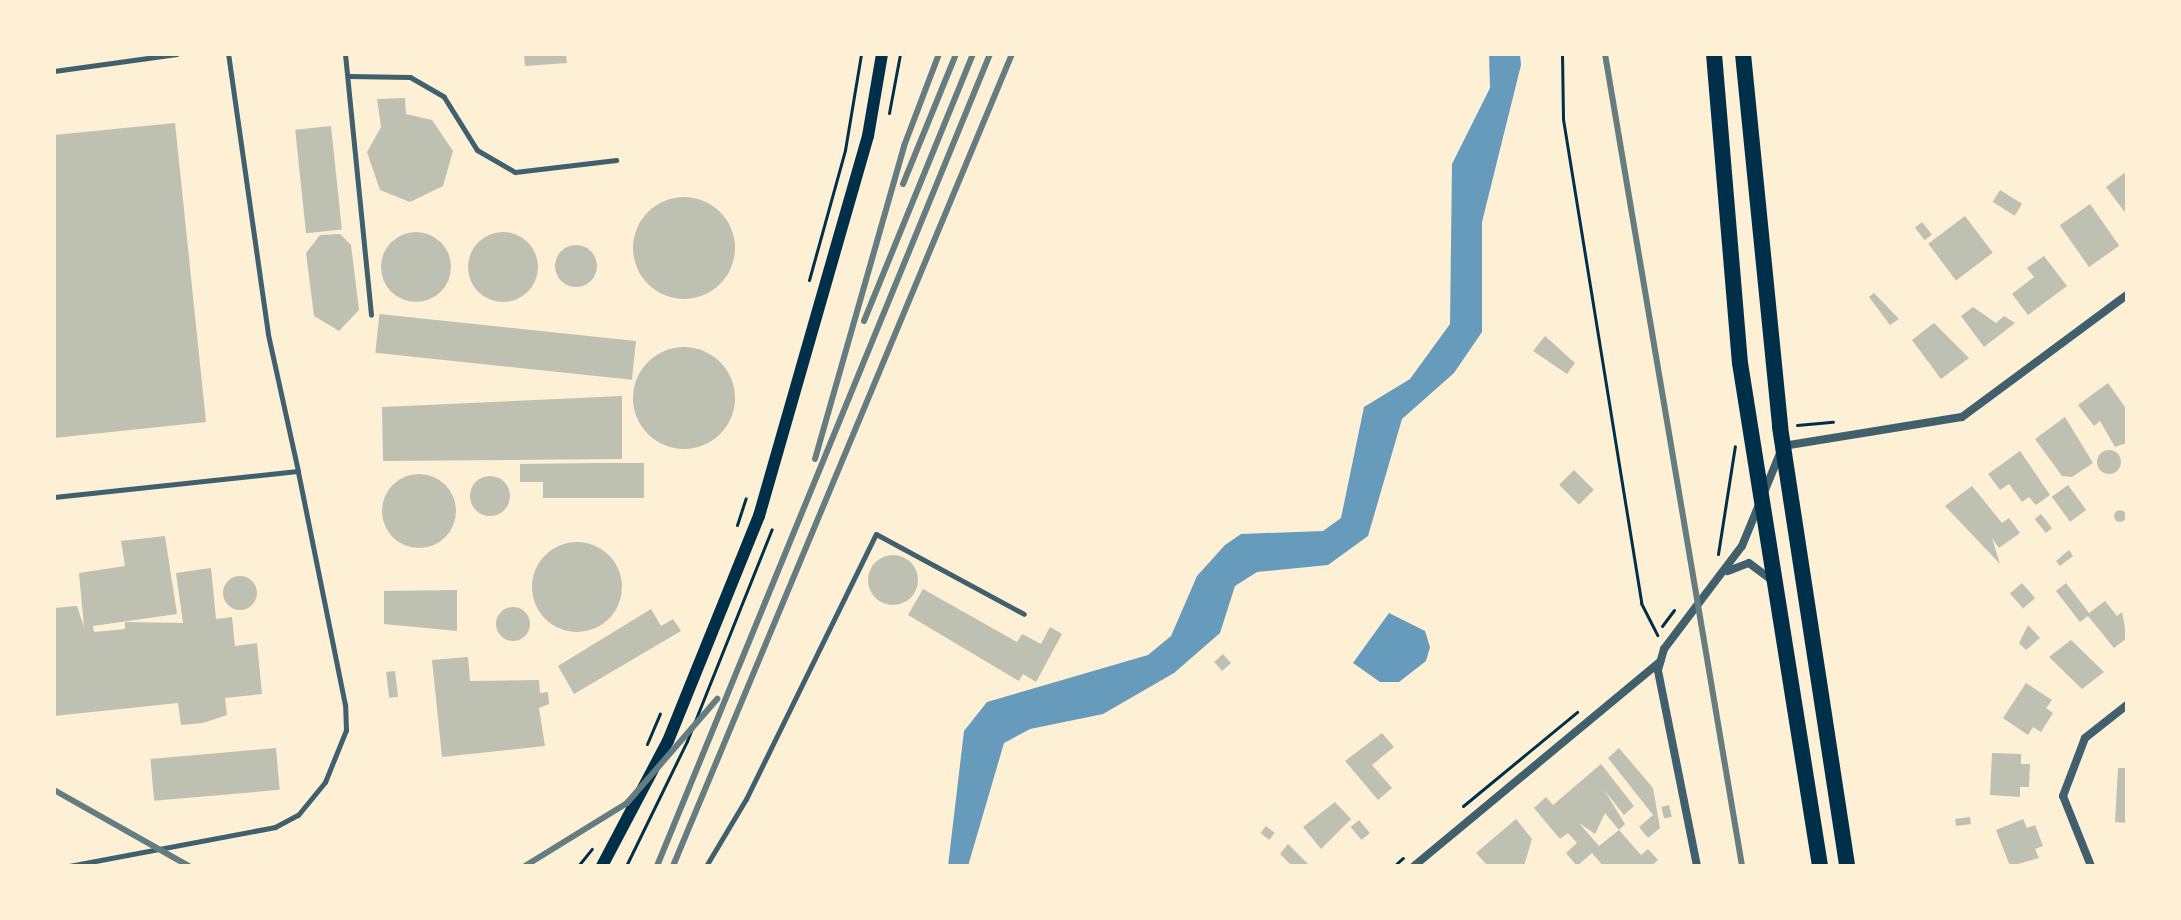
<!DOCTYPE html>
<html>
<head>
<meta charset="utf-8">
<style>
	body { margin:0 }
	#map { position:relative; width:2181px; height:920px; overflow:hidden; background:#fdf0d5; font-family:"PT Sans",sans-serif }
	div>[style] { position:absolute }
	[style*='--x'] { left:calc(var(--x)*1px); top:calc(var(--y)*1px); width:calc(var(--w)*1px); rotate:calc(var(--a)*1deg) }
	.water>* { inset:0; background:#669bbc }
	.building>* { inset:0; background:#bec0b2; transform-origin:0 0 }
	.round { border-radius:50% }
	.path>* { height:3px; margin:-1.5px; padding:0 1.5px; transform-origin:1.5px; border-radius:1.5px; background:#003049 }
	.service>* { height:5px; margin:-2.5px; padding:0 2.5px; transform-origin:2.5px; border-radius:2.5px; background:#3f606c }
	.minor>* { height:8px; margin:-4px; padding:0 4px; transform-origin:4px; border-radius:4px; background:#3f606c }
	.secondary>* { height:12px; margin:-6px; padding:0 6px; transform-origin:6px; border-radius:6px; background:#003049 }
	.trunk>* { height:16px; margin:-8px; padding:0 8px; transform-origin:8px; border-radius:8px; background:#003049 }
	.rail>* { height:6px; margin:-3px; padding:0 3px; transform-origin:3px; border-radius:3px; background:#657d81 }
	span { translate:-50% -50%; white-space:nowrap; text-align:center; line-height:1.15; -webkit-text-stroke:8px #fdf0d5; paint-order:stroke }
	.frame { position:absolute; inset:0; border:56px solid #fdf0d5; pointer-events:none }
</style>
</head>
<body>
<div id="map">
	<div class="water">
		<i style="clip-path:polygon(1489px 54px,1520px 54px,1521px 65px,1482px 222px,1482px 332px,1454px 373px,1402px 419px,1368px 536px,1328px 565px,1257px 572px,1235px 586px,1220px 633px,1174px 673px,1103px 714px,1030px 729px,1004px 743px,968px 866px,948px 866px,964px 731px,987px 702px,1148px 655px,1171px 636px,1197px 576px,1225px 545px,1241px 534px,1323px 531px,1341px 518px,1364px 407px,1410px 379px,1450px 324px,1452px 164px,1490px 88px)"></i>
		<i style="clip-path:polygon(1389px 613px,1425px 631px,1430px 647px,1426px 661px,1399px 682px,1380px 682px,1353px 663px)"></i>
	</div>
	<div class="building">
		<i style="clip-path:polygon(524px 54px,566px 54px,567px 63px,525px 66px)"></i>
		<i style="clip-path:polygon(405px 98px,406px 114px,432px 120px,453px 151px,443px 186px,410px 202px,380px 190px,367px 152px,381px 127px,377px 99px)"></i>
		<i style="clip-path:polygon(175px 123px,206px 422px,54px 438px,54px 135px)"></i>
		<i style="left:331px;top:126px;width:104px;height:36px;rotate:84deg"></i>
		<i style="clip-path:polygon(2127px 171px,2127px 215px,2106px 187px)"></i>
		<i style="left:2000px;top:190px;width:26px;height:14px;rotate:32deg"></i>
		<i class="round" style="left:633px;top:197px;width:102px;height:102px"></i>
		<i style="left:2090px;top:204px;width:51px;height:37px;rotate:55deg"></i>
		<i style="left:1965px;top:216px;width:46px;height:46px;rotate:53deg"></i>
		<i style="left:1922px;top:222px;width:16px;height:9px;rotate:52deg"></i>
		<i class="round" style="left:381px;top:232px;width:70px;height:70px"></i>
		<i class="round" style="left:468px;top:232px;width:70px;height:70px"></i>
		<i style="clip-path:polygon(340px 234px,351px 245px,359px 310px,339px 331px,314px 316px,306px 253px,320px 235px)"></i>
		<i class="round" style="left:555px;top:245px;width:42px;height:42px"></i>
		<i style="clip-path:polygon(2044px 256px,2067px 286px,2028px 315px,2012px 294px,2034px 277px,2027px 268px)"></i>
		<i style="clip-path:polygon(1874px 293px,1899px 319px,1890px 325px,1869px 297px)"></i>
		<i style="clip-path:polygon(1973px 307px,1996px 323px,2004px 316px,2015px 323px,1984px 347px,1961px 316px)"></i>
		<i style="clip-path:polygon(1934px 323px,1969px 358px,1941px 379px,1912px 340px)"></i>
		<i style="clip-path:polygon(1545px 336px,1575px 363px,1567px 374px,1533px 351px)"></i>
		<i style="left:636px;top:341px;width:39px;height:258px;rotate:96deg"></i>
		<i class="round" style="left:633px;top:347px;width:102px;height:102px"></i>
		<i style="clip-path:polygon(2108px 383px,2127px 410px,2127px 443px,2115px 447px,2100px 421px,2094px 426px,2078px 405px)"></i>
		<i style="clip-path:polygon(622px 396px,622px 459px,383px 461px,382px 407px)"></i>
		<i style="clip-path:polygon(2065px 417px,2093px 463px,2072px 477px,2062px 476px,2035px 439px)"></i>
		<i class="round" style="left:2097px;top:450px;width:24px;height:24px"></i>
		<i style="clip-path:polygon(2020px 451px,2050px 495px,2036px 505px,2029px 497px,2022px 502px,2009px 484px,2000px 490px,1988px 474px)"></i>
		<i style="clip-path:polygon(596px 463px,644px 463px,644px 498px,543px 498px,543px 482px,520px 482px,520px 464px)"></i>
		<i style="left:1574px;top:470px;width:28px;height:21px;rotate:45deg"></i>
		<i class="round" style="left:382px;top:474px;width:74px;height:74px"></i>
		<i class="round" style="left:470px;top:476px;width:40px;height:40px"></i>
		<i style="left:2068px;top:485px;width:31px;height:20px;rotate:54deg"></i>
		<i style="clip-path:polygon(1972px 486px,2002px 523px,2009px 518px,2020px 533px,1999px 548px,1992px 538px,2000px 564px,1945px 506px)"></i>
		<i class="round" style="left:2114px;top:510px;width:12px;height:12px"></i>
		<i style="left:2041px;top:514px;width:18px;height:8px;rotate:52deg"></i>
		<i style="clip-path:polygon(165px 536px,177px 614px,93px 626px,94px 632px,125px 629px,125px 622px,183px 623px,176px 573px,211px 568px,216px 619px,232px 617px,235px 646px,257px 643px,262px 694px,225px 698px,227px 715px,203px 723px,181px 725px,178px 703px,54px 716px,54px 608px,77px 606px,84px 627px,79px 573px,125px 566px,121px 541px)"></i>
		<i class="round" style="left:532px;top:542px;width:90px;height:90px"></i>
		<i style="clip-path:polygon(2069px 550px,2073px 556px,2060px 566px,2056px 561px)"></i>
		<i class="round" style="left:868px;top:555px;width:50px;height:50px"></i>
		<i class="round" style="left:223px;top:576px;width:34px;height:34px"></i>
		<i style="left:2022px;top:583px;width:20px;height:16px;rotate:49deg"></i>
		<i style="clip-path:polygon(2066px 583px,2089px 613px,2105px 601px,2117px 616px,2122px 612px,2127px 638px,2114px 648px,2088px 616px,2080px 622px,2056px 591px)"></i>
		<i style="clip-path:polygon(923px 589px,1017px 642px,1022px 634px,1041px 644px,1050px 627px,1062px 634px,1036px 682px,1023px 674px,1019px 681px,908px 615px)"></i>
		<i style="clip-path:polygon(457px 590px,457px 631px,384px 624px,384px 591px)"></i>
		<i class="round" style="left:496px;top:607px;width:34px;height:34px"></i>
		<i style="clip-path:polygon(651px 609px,661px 626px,673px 619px,681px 631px,574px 694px,558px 666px)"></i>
		<i style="clip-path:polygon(2028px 625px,2040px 638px,2026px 650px,2019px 643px)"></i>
		<i style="clip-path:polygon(2071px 640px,2104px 672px,2082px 689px,2049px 657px)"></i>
		<i style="left:1223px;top:654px;width:12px;height:12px;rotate:48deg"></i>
		<i style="clip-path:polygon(468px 657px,470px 681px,539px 680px,540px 693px,548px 692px,549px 704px,539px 708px,545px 746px,442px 757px,432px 660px)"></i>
		<i style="left:395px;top:671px;width:26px;height:9px;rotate:83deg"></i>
		<i style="clip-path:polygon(2026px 683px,2052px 700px,2046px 708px,2053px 713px,2041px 732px,2033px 727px,2028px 735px,2003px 718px)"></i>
		<i style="clip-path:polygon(1382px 733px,1394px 747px,1372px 765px,1392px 788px,1378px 800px,1345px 761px)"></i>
		<i style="left:276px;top:748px;width:42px;height:126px;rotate:85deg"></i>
		<i style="clip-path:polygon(1619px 748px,1653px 788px,1660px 828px,1648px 838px,1639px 827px,1653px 815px,1608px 758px)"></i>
		<i style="clip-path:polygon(1992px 753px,2021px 754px,2021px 764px,2030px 764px,2029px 787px,2020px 787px,2020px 797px,1990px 795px)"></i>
		<i style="clip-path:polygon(1601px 764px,1634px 806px,1624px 815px,1604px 790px,1625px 824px,1619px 830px,1605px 813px,1595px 834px,1579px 823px,1599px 846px,1619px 830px,1641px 855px,1648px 849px,1658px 860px,1651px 866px,1603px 866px,1592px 853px,1577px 866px,1566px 853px,1577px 843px,1568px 833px,1560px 839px,1534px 808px,1546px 797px,1553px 805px)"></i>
		<i style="clip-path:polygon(2118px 768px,2127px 768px,2127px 823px,2115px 822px)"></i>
		<i style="clip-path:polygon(1335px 802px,1351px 819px,1321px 849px,1303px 827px)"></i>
		<i style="left:1669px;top:805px;width:12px;height:8px;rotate:76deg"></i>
		<i style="left:1970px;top:817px;width:7px;height:15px;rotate:82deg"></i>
		<i style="clip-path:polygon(1516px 819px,1532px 839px,1524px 866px,1488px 866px,1476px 853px)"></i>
		<i style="clip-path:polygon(2023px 819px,2027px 828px,2035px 825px,2043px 846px,2035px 849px,2039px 858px,2010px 866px,1996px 830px)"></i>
		<i style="left:1359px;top:820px;width:17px;height:11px;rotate:50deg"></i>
		<i style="left:1266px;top:826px;width:11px;height:9px;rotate:38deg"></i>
		<i style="clip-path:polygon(1288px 844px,1310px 866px,1292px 866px,1280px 854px)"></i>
	</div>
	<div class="path">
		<i style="--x:1562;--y:54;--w:65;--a:89.1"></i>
		<i style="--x:1563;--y:119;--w:490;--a:80.8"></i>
		<i style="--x:1641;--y:603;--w:36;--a:63"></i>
		<i style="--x:889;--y:113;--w:60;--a:-79.4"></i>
		<i style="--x:809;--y:280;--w:135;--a:-74.5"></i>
		<i style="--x:845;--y:150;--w:97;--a:-80.5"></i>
		<i style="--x:1797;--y:425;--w:36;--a:-5"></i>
		<i style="--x:737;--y:525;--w:28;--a:-72"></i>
		<i style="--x:1718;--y:554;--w:109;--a:-81.1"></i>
		<i style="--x:1662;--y:626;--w:20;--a:-53"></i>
		<i style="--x:647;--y:744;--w:33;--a:-67"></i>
		<i style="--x:1463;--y:806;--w:148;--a:-39.5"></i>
		<i style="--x:578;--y:866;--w:22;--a:-51"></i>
		<i style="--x:626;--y:866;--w:139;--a:-64"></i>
		<i style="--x:687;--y:741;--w:228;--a:-68.2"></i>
		<i style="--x:1394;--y:866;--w:12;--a:-42"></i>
	</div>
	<div class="service">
		<i style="--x:345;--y:54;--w:262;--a:84.3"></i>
		<i style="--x:54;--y:71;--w:124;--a:-7.9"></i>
		<i style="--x:348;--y:76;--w:62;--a:0.9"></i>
		<i style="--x:410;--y:77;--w:39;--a:30"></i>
		<i style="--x:444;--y:97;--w:62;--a:58.1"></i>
		<i style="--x:477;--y:150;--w:44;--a:30.1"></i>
		<i style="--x:515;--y:172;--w:102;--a:-6.8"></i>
		<i style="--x:54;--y:497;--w:245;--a:-6.1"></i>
		<i style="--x:298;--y:471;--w:140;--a:-102.4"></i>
		<i style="--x:268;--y:334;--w:283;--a:-98.1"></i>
		<i style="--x:69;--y:866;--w:210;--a:-10.7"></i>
		<i style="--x:275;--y:827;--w:26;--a:-28"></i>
		<i style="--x:298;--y:815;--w:43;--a:-50.7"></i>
		<i style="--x:325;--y:782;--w:56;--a:-68"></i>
		<i style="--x:346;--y:730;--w:25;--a:-92"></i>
		<i style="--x:345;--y:705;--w:239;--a:-101.4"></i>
		<i style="--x:706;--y:866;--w:78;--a:-59.2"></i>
		<i style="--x:746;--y:799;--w:295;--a:-63.9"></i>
		<i style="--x:876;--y:534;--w:168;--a:28.4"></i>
	</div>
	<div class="minor">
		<i style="--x:1728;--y:571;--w:22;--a:-21"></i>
		<i style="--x:1749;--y:563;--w:26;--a:37"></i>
		<i style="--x:1414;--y:866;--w:320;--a:-39.7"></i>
		<i style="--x:1697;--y:866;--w:200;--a:-101.3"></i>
		<i style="--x:1658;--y:670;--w:22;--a:-74"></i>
		<i style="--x:1664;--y:649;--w:129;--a:-52.9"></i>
		<i style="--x:1742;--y:546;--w:108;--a:-67.7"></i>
		<i style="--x:1783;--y:446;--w:181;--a:-9.2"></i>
		<i style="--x:1962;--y:417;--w:205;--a:-36.5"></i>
		<i style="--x:2091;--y:866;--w:75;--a:-111.8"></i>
		<i style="--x:2063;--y:796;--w:62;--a:-69.2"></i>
		<i style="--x:2085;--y:738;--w:53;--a:-38.2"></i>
	</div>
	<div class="secondary">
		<i style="--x:602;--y:866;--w:141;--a:-62.2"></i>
		<i style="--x:668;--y:741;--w:243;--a:-68"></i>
		<i style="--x:759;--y:516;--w:395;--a:-74"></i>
		<i style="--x:868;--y:136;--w:83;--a:-80.3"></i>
	</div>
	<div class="trunk">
		<i style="--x:1714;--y:54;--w:310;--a:85.2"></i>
		<i style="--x:1740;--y:363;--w:509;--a:80.96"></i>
		<i style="--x:1743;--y:54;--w:375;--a:84.3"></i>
		<i style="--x:1780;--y:427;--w:444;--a:81.3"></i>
	</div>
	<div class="rail">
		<i style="--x:1605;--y:54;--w:823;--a:80.42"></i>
		<i style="--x:903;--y:184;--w:140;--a:-67.8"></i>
		<i style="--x:864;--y:321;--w:288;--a:-67.8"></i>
		<i style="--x:815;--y:459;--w:325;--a:-74.1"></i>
		<i style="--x:904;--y:146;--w:98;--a:-69.2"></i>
		<i style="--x:54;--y:790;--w:155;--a:29.4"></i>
		<i style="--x:525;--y:866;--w:120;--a:-31.7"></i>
		<i style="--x:627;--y:803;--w:138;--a:-49.1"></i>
		<i style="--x:657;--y:866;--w:878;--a:-67.7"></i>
		<i style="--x:673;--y:866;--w:880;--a:-67.34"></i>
	</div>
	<div class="frame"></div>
</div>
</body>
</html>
